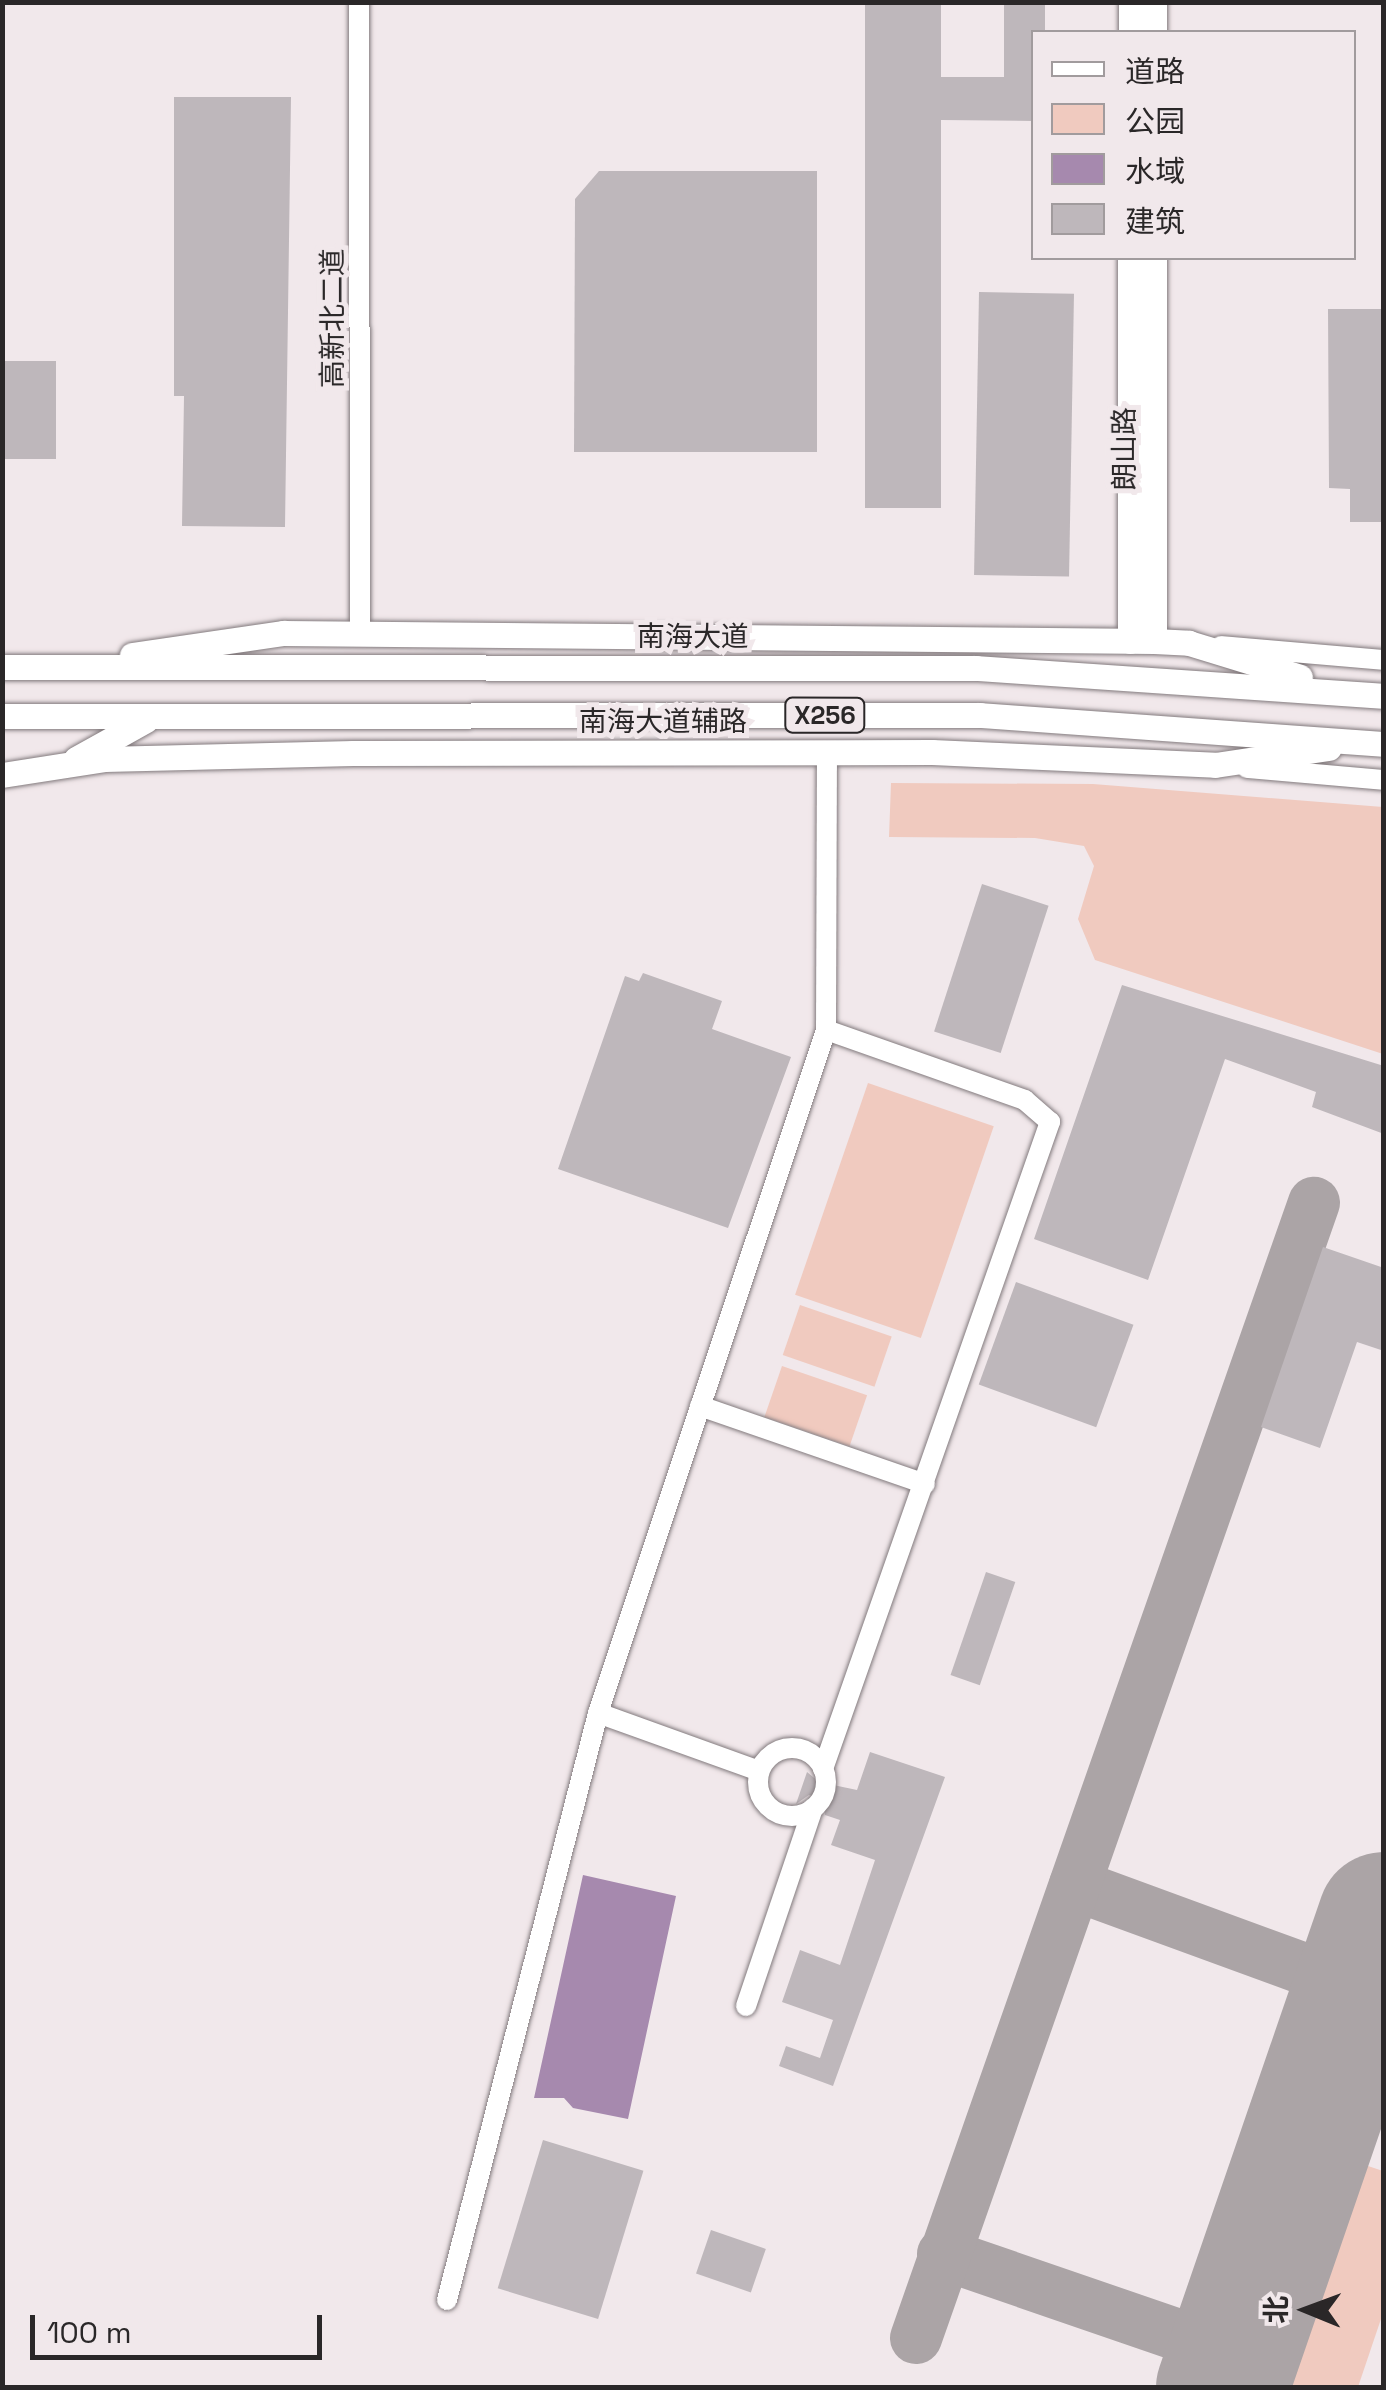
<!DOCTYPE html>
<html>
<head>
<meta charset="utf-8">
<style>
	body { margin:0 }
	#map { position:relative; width:1386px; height:2390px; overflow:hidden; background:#f1e8eb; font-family:"Space Grotesk","Noto Sans SC",sans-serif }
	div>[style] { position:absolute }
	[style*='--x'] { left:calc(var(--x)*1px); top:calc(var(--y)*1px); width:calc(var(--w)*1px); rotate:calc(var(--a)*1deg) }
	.green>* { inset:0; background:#f0cabf; transform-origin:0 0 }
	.water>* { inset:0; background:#a689ae }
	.taxiway>* { height:52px; margin:-26px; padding:0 26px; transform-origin:26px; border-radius:26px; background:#aba4a6 }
	.runway>* { height:132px; margin:-66px; padding:0 66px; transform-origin:66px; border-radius:66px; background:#aba4a6 }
	.building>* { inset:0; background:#beb7bb; transform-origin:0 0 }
	.roads { filter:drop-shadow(0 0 2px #827a7d) drop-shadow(0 0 2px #827a7d) }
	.minor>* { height:20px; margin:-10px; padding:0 10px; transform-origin:10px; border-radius:10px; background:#fff }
	.minor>.ring { margin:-10px; padding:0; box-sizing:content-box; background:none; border:20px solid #fff; border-radius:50% }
	.major>* { height:25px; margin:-12.5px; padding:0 12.5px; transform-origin:12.5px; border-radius:12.5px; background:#fff }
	span { translate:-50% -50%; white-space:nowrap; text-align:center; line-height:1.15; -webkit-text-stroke:10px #f1e8eb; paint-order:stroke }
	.shield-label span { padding:2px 8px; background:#f1e8eb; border:2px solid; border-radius:8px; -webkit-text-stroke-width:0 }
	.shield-label { font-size:25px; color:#2a2728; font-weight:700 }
	.street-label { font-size:28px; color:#2a2728 }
	.frame { position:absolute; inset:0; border:5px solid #2a2728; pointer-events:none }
	.legend { position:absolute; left:1031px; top:30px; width:325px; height:230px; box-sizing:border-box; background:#f1e8eb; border:2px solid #a19b9d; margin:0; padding:12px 18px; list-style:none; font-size:30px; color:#2a2728 }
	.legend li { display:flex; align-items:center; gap:20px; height:50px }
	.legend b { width:50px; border:2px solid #a19b9d }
	.north { position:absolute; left:1256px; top:2260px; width:100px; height:100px; -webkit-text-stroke:8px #f1e8eb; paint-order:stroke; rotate:271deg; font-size:28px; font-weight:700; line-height:40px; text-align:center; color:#2a2728 }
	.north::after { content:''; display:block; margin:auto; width:35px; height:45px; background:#2a2728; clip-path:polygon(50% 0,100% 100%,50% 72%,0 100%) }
	.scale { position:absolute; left:30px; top:2315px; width:292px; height:45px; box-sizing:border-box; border:5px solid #2a2728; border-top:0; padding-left:12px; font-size:30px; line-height:35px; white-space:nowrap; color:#2a2728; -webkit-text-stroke:8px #f1e8eb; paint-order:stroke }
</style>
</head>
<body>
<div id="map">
	<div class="green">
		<i style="clip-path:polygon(891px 783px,1093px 784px,1383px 807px,1383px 1054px,1095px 960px,1078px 919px,1094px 866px,1084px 846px,1035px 838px,889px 837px)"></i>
		<i style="left:868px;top:1083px;width:133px;height:224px;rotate:19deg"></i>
		<i style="left:800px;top:1305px;width:97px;height:53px;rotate:19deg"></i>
		<i style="left:782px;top:1366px;width:90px;height:54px;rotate:19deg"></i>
		<i style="clip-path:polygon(1335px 2155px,1383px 2171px,1383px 2313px,1358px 2387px,1255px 2387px)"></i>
	</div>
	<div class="water">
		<i style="clip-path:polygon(583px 1875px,676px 1896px,628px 2119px,573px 2108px,564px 2098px,534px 2098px)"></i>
	</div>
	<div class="taxiway">
		<i style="--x:1075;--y:1885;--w:302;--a:20.1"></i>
		<i style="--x:943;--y:2254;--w:307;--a:19"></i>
		<i style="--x:916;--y:2338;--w:1203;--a:-70.68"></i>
	</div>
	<div class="runway">
		<i style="--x:1222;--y:2388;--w:497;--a:-71"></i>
	</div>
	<div class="building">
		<i style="clip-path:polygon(865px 2px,941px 2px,941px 77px,1004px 77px,1004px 2px,1045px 2px,1045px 32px,1034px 32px,1034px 121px,941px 120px,941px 508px,865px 508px)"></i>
		<i style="clip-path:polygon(174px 97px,291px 97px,285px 527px,182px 526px,184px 396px,174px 396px)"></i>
		<i style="clip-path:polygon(599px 171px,817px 171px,817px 452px,574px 452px,575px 199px)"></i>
		<i style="left:979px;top:292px;width:95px;height:283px;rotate:1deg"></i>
		<i style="clip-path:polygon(1328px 309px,1384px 309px,1384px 522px,1350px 522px,1350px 489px,1329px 488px)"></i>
		<i style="left:2px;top:361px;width:54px;height:98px"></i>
		<i style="left:982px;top:884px;width:70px;height:155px;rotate:18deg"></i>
		<i style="clip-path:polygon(643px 973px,722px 1001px,712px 1029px,791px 1057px,728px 1228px,558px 1169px,625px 976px,639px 981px)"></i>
		<i style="clip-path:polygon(1122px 985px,1384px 1066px,1384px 1134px,1312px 1107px,1316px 1092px,1225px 1059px,1148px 1280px,1034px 1239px)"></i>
		<i style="clip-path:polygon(1323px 1247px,1384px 1268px,1384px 1351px,1357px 1342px,1320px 1448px,1261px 1427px)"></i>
		<i style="left:1016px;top:1282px;width:125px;height:109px;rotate:20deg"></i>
		<i style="left:986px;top:1572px;width:31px;height:109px;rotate:19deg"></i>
		<i style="clip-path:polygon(870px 1752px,945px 1777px,833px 2086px,779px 2066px,786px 2046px,820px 2058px,833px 2020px,782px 2002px,800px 1950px,840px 1965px,875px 1860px,831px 1845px,840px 1820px,825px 1815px,823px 1798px,809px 1795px,796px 1804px,807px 1772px,819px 1782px,857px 1790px)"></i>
		<i style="left:543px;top:2140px;width:105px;height:155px;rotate:17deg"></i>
		<i style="left:711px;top:2230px;width:58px;height:46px;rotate:19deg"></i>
	</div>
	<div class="roads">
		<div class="minor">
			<i style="--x:359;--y:2;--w:632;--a:89.91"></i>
			<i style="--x:1221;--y:646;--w:164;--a:4.9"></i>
			<i style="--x:1247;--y:768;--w:138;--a:5"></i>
			<i style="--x:700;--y:1406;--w:238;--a:19.1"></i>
			<i style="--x:598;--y:1713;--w:171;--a:19.8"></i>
			<i class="ring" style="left:758px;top:1748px;width:48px;height:48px"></i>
			<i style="--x:823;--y:1769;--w:686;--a:-70.67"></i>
			<i style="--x:1050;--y:1122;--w:33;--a:-139"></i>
			<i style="--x:1025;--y:1100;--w:211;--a:-160.6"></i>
			<i style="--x:746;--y:2006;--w:209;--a:-71.3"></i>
			<i style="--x:447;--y:2300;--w:606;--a:-75.57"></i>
			<i style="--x:598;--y:1713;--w:720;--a:-71.54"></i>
			<i style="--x:826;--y:1030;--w:279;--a:-89.8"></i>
		</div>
		<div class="major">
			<i style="--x:1131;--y:32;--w:30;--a:-90"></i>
			<i style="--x:1154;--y:32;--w:30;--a:-90"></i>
			<i style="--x:1130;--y:641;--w:383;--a:-90"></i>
			<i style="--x:1154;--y:641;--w:383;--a:-90"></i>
			<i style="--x:132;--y:655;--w:153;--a:-8.3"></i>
			<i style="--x:283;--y:633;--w:871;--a:0.53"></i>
			<i style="--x:1154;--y:641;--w:35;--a:3"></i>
			<i style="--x:1189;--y:643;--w:116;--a:17"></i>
			<i style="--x:2;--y:667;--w:974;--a:0.06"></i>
			<i style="--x:976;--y:668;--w:409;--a:3.9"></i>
			<i style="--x:2;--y:716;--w:978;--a:-0.06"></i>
			<i style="--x:980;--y:715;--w:405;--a:4.1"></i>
			<i style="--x:76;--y:759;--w:80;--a:-29.1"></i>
			<i style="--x:2;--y:775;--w:103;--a:-8.9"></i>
			<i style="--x:104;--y:759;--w:249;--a:-1.4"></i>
			<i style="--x:353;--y:753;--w:579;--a:-0.1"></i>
			<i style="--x:932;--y:752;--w:283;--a:2.6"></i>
			<i style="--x:1215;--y:765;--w:115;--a:-8.5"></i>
		</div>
	</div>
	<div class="shield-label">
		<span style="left:825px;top:715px">X256</span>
	</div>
	<div class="street-label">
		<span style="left:332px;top:318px;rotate:-90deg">高新北二道</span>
		<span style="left:1124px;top:449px;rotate:-90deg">朗山路</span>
		<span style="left:693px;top:636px">南海大道</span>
		<span style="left:663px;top:721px">南海大道辅路</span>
	</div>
	<div class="frame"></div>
	<ul class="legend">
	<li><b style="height:12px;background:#fff"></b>道路</li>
	<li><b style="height:28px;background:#f0cabf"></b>公园</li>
	<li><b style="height:28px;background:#a689ae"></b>水域</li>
	<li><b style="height:28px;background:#beb7bb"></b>建筑</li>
	</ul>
	<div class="north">北</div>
	<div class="scale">100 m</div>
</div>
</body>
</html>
